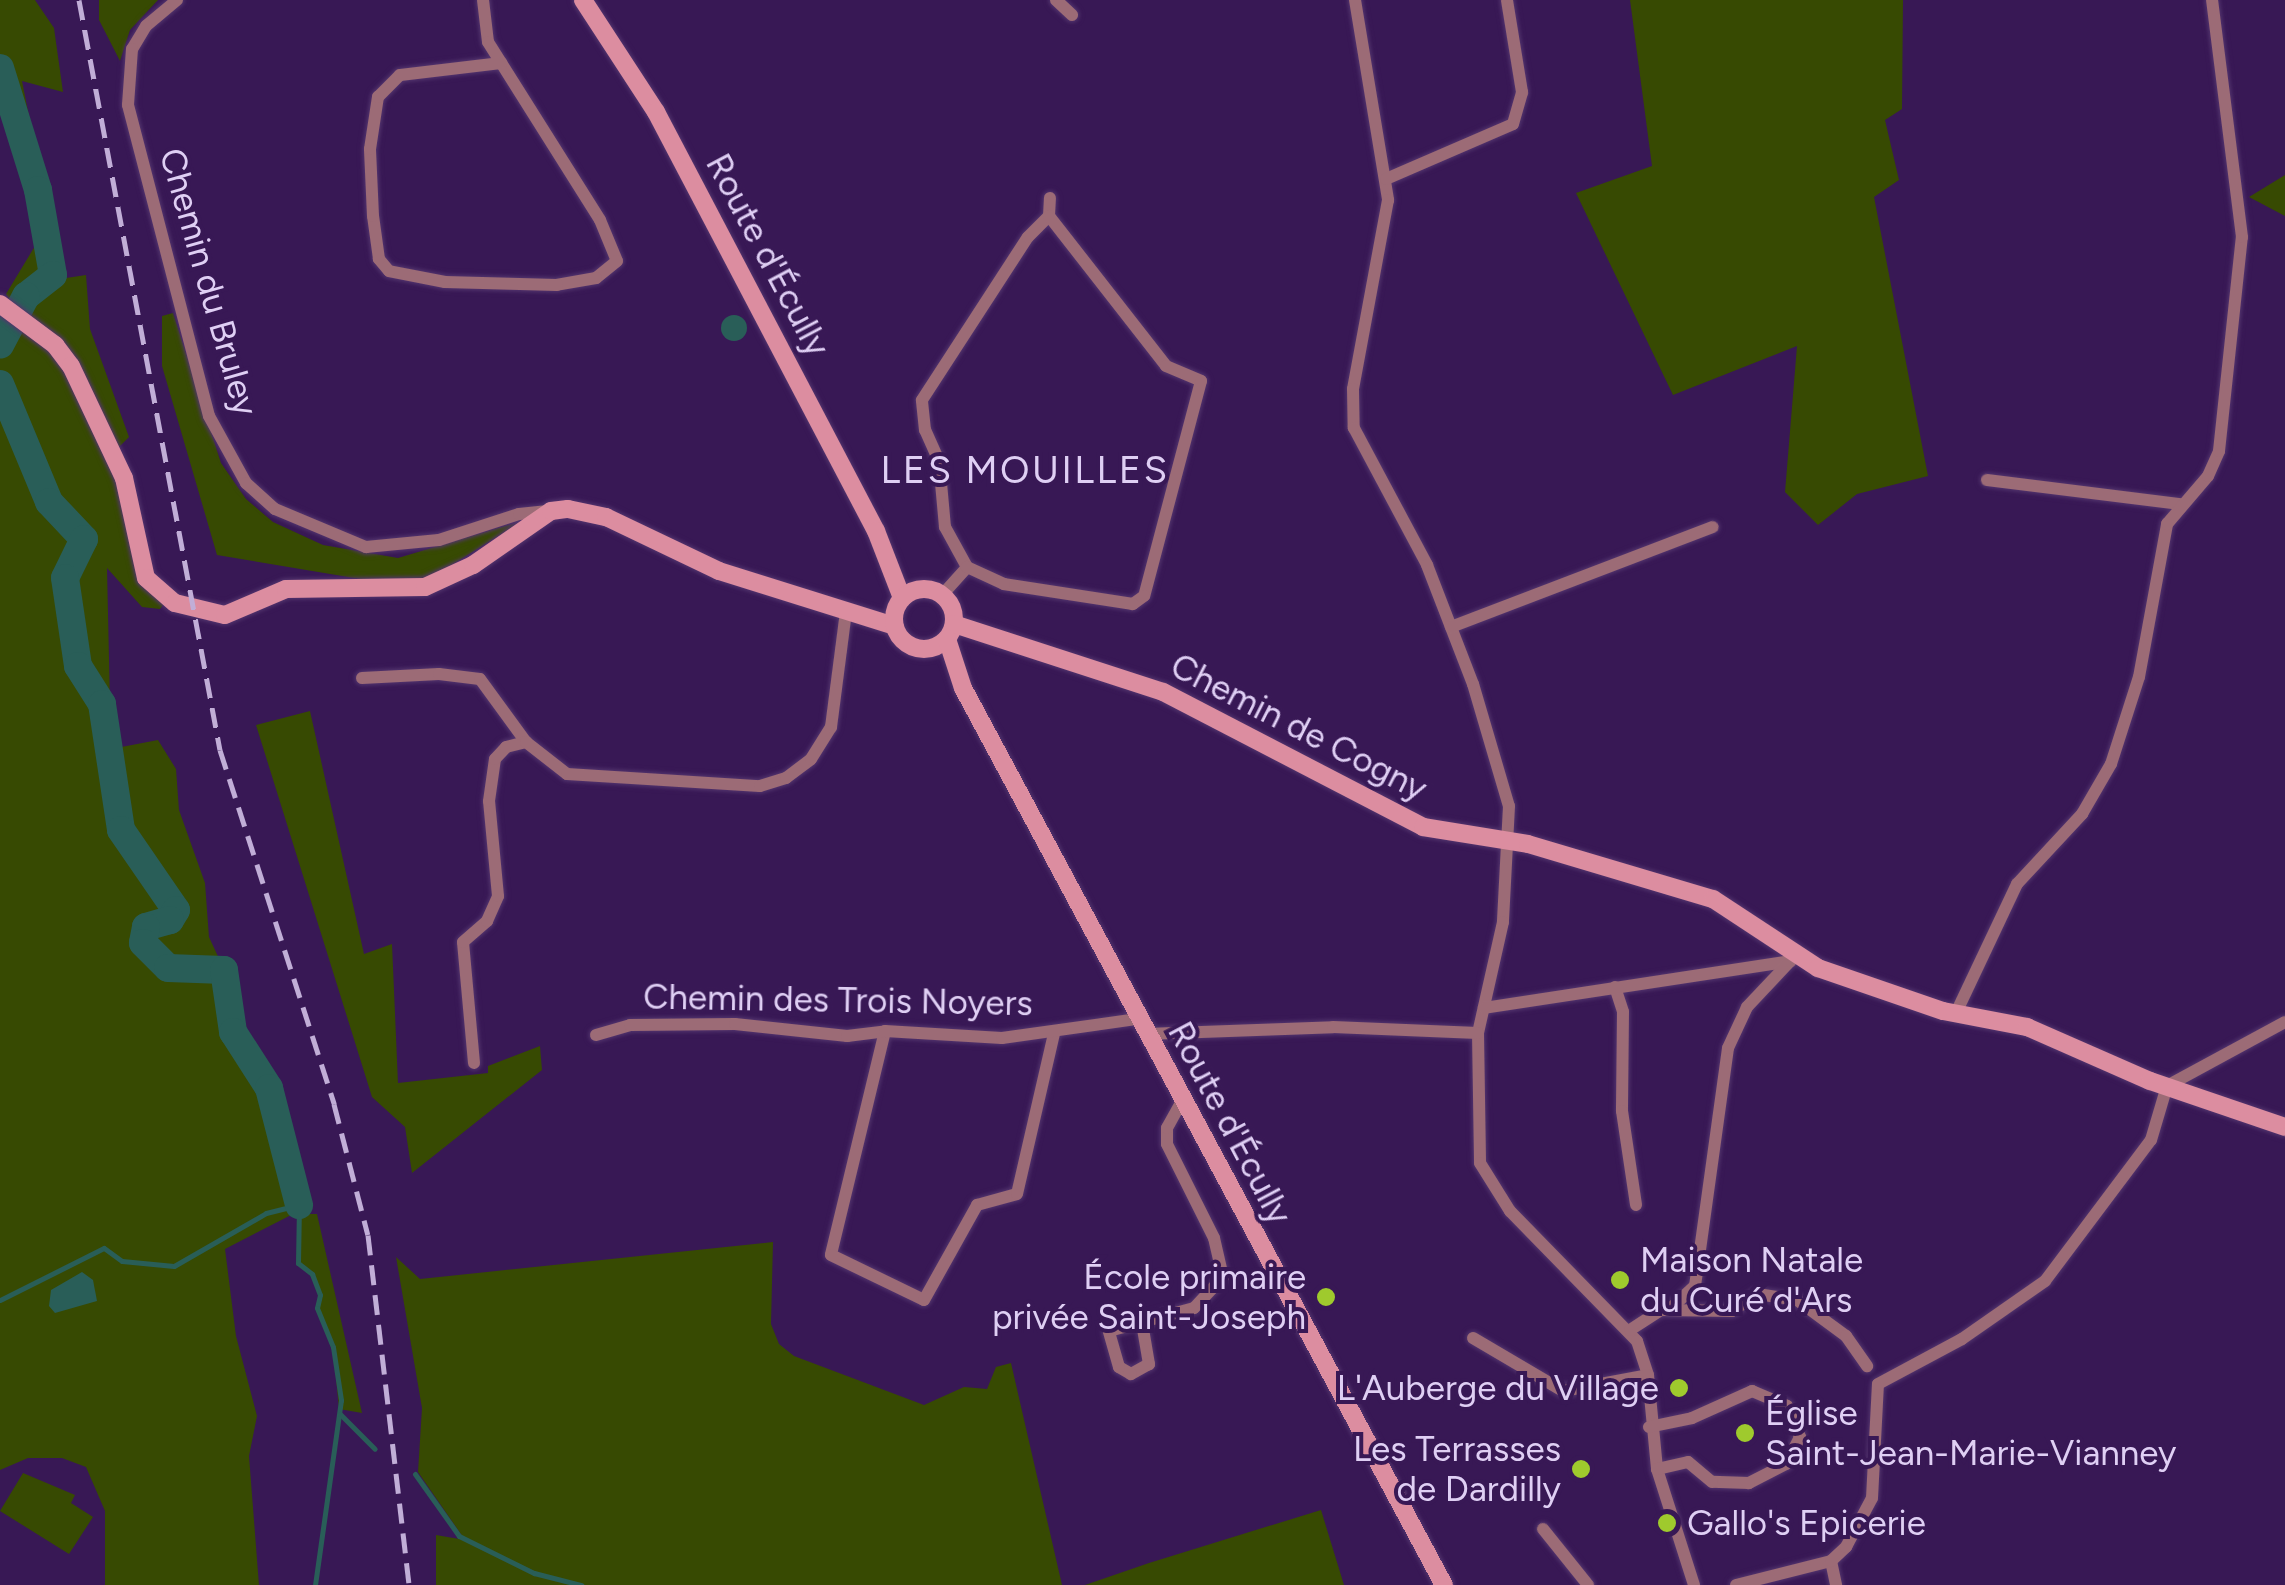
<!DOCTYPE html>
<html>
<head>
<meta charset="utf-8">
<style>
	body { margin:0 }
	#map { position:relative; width:2285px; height:1585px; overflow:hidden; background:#381855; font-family:Figtree,sans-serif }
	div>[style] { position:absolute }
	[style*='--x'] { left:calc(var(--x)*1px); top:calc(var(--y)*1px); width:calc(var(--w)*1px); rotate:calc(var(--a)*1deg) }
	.green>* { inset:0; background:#374a02 }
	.water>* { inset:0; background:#295e58 }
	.round { border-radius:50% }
	.stream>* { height:5px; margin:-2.5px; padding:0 2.5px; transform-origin:2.5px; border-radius:2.5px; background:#295e58 }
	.river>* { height:28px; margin:-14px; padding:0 14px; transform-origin:14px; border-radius:14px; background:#295e58 }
	.roads { filter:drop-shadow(0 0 2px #53356e) drop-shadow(0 0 2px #53356e) }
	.street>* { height:12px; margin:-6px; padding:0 6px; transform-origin:6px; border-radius:6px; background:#9c6b76 }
	.secondary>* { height:18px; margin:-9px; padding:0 9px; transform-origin:9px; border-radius:9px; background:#dc8da0 }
	.secondary>.ring { margin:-9px; padding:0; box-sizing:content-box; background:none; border:18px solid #dc8da0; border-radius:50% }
	.rail>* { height:5px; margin-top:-2.5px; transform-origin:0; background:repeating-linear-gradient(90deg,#c1aed7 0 20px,transparent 0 30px) }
	.dots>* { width:28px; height:28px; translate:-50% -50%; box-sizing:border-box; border:5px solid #381855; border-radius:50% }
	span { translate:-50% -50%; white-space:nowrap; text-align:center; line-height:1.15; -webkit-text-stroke:8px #381855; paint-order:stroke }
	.street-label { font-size:35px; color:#dfcff4 }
	.poi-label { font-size:35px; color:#dfcff4 }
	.left { translate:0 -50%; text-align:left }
	.right { translate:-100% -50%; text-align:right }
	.neighbourhood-label { font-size:38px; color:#dfcff4; letter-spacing:2.5px }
</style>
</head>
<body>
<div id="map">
	<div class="green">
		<i style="clip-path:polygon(0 0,35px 0,54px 28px,63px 92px,22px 81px,57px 257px,53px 280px,86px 275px,90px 329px,129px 437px,114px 452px,139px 550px,167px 600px,160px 609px,142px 607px,107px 568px,111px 749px,158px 740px,176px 769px,179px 810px,205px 883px,209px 937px,228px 978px,233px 1032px,269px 1088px,299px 1211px,225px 1249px,236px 1336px,257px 1416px,249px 1456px,259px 1585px,105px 1585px,105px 1511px,86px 1467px,62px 1458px,28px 1458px,0 1470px,0 314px,17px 311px,6px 294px,35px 246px,10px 115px,0 115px)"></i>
		<i style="clip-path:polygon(99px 0,158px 0,130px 30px,120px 61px,99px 20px)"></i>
		<i style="clip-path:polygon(1630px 0,1903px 0,1902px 109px,1885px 120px,1899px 180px,1874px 197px,1928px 476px,1857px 494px,1818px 525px,1785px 492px,1797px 346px,1673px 395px,1576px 193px,1652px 166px)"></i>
		<i style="clip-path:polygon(2285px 175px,2285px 216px,2249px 197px)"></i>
		<i style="clip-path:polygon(173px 313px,221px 463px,246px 499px,273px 522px,323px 545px,398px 558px,522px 521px,429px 579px,378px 582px,217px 555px,162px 366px,162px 316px)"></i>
		<i style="clip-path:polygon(310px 711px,364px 954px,392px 944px,398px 1083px,488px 1073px,488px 1066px,540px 1046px,542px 1070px,412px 1173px,405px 1127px,372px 1097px,256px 725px)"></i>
		<i style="clip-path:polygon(235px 1018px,273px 1075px,279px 1105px,236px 1032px)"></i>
		<i style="clip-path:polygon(300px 1214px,317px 1214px,362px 1413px,339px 1409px,333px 1347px,317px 1308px,320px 1295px,312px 1274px,298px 1263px)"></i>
		<i style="clip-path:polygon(773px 1242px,771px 1324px,779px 1344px,794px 1356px,924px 1405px,964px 1387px,987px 1389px,996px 1367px,1011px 1363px,1062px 1585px,436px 1585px,436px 1535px,465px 1540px,418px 1472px,422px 1408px,396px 1257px,420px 1279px)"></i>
		<i style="clip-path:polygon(23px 1473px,75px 1495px,71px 1503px,93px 1517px,69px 1554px,0 1511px)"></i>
		<i style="clip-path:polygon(1321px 1510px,1344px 1585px,1085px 1585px,1149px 1563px)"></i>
	</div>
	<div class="water">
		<i class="round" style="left:721px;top:315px;width:26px;height:26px"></i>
		<i style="clip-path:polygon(82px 1272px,93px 1280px,97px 1301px,55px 1313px,49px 1306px,51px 1290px)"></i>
	</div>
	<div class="stream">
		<i style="--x:0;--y:1300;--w:116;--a:-26.6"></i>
		<i style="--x:104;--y:1248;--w:22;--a:36"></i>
		<i style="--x:122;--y:1261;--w:52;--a:5.5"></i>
		<i style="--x:174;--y:1266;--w:106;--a:-29.9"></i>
		<i style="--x:266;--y:1213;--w:34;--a:-14"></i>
		<i style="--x:299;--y:1205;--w:58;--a:91"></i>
		<i style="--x:298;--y:1263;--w:18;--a:38"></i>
		<i style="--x:312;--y:1274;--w:22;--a:69"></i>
		<i style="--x:320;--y:1295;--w:13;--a:103"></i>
		<i style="--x:317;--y:1308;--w:42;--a:67.7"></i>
		<i style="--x:333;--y:1347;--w:54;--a:81.4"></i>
		<i style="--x:341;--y:1400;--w:187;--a:98"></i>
		<i style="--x:340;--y:1414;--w:49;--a:45"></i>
		<i style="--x:415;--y:1474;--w:76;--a:54.6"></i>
		<i style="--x:459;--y:1536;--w:84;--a:26.3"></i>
		<i style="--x:534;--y:1573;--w:49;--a:14.3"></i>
	</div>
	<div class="river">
		<i style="--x:0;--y:68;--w:128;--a:72.7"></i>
		<i style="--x:38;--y:190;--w:86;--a:80"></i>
		<i style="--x:53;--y:275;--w:34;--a:142"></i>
		<i style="--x:26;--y:296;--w:55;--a:118"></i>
		<i style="--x:0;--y:384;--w:128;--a:67.4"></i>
		<i style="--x:49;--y:502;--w:51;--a:46.6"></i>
		<i style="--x:84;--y:539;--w:43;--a:116"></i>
		<i style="--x:65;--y:578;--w:89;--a:81.6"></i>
		<i style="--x:78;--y:666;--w:45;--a:57.7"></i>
		<i style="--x:102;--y:704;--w:127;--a:81.4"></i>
		<i style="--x:121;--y:830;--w:97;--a:55.5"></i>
		<i style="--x:176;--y:910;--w:12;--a:121"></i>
		<i style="--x:170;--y:920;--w:25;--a:164"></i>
		<i style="--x:146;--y:927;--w:16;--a:101"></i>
		<i style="--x:143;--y:943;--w:35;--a:45"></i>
		<i style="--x:168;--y:968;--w:56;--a:2"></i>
		<i style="--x:224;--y:970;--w:63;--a:81.7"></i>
		<i style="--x:233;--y:1032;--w:67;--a:57.3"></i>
		<i style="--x:269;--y:1088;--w:121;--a:75.6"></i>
	</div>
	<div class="roads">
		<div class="street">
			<i style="--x:177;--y:0;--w:40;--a:140"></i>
			<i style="--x:146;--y:26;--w:27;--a:121"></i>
			<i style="--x:132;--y:49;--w:56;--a:94.1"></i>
			<i style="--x:128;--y:105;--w:321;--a:75.4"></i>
			<i style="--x:209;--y:416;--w:77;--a:61.1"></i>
			<i style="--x:246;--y:483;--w:39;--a:42"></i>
			<i style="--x:275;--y:509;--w:99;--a:22.7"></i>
			<i style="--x:366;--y:547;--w:73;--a:-5.5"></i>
			<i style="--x:439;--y:540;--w:84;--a:-18"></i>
			<i style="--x:519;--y:514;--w:29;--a:-6"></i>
			<i style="--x:483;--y:0;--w:42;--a:83.2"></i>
			<i style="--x:488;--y:42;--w:210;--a:57.8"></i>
			<i style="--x:600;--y:220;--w:44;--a:67.5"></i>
			<i style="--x:617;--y:261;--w:27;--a:141"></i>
			<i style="--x:596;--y:278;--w:40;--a:170"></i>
			<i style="--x:557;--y:285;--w:112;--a:-178.5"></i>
			<i style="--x:445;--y:282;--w:57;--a:-168.9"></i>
			<i style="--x:389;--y:271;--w:16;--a:-130"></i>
			<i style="--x:379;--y:259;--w:43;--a:-97.9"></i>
			<i style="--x:373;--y:216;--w:67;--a:-92.6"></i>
			<i style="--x:370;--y:149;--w:53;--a:-81.3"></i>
			<i style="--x:378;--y:97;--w:31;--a:-45"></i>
			<i style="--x:400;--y:75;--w:102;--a:-6.8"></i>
			<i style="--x:1056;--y:0;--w:22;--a:43"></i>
			<i style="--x:1355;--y:0;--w:203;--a:80.6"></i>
			<i style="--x:1388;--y:200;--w:192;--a:100.5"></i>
			<i style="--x:1353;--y:389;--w:39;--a:89"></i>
			<i style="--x:1354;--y:428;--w:155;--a:61.9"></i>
			<i style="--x:1427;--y:565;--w:128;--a:68.9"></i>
			<i style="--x:1473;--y:684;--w:127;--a:73.6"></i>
			<i style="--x:1509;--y:806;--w:116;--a:93"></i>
			<i style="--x:1503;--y:922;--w:114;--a:102.7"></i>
			<i style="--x:1478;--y:1033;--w:130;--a:89.1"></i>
			<i style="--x:1480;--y:1163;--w:57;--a:58"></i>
			<i style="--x:1510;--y:1211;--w:182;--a:45.7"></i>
			<i style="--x:1637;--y:1341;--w:36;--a:72"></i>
			<i style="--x:1648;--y:1375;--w:94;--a:84.5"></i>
			<i style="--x:1657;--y:1469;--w:122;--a:72.3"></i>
			<i style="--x:1386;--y:179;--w:138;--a:-23.4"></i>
			<i style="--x:1513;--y:124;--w:33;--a:-74"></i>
			<i style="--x:1522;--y:92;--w:93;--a:-99.3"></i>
			<i style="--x:1049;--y:216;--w:18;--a:-87"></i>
			<i style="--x:1987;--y:480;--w:195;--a:7.1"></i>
			<i style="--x:943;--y:594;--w:36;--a:-48"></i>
			<i style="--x:967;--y:567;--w:46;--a:-118.8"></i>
			<i style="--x:945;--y:527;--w:66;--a:-95.2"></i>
			<i style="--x:939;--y:461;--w:34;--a:-114"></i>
			<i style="--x:925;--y:430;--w:30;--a:-96"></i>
			<i style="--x:922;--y:400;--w:194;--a:-57"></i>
			<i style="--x:1028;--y:237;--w:30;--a:-45"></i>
			<i style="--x:1049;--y:216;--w:190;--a:52"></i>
			<i style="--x:1166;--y:366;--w:38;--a:23"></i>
			<i style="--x:1201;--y:381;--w:222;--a:104.8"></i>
			<i style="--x:1144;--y:596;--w:14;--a:144"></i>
			<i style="--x:1133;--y:604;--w:131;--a:-171.2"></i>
			<i style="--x:1004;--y:584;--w:41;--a:-155.3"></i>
			<i style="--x:1451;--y:627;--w:280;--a:-20.9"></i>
			<i style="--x:362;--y:678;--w:77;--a:-3"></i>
			<i style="--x:439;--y:674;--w:41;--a:7"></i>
			<i style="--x:480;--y:679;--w:78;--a:53.9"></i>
			<i style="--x:1615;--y:987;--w:26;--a:72"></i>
			<i style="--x:1623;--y:1012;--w:99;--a:90.6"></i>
			<i style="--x:1622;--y:1111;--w:95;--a:81.5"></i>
			<i style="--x:1484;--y:1008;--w:310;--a:-8.7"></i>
			<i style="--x:1956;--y:1013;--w:143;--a:-64.7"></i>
			<i style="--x:2017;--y:884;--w:96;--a:-47.1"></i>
			<i style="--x:2082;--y:814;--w:58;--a:-59.9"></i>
			<i style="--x:2111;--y:764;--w:91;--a:-72.2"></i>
			<i style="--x:2139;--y:677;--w:156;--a:-79.6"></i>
			<i style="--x:2167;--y:524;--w:63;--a:-49.5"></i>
			<i style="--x:2208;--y:476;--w:27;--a:-66"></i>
			<i style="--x:2219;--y:451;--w:215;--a:-83.9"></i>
			<i style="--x:2242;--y:237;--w:239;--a:-97.2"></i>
			<i style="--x:885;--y:1031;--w:230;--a:103.6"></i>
			<i style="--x:831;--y:1255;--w:103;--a:25.8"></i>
			<i style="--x:924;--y:1300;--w:109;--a:-60.8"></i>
			<i style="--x:977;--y:1205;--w:41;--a:-15.4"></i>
			<i style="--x:1017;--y:1194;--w:164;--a:-77"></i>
			<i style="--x:1146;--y:1034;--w:187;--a:-2.1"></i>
			<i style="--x:1333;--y:1027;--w:145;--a:2.4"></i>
			<i style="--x:596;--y:1035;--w:35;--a:-16"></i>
			<i style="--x:630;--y:1025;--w:105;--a:-0.5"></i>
			<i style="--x:735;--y:1024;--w:113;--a:6.1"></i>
			<i style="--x:847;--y:1036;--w:38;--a:-7"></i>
			<i style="--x:885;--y:1031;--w:117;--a:3.4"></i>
			<i style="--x:1002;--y:1038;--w:137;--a:-8"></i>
			<i style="--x:474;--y:1063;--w:121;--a:-95.2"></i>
			<i style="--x:463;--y:942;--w:32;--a:-41"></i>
			<i style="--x:487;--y:921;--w:27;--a:-66"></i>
			<i style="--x:498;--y:896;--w:95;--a:-95.4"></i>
			<i style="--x:489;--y:801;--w:42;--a:-81.9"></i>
			<i style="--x:495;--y:759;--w:16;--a:-47"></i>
			<i style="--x:506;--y:747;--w:21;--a:-14"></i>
			<i style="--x:526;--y:742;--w:52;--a:38"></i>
			<i style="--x:567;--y:774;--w:193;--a:3.6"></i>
			<i style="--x:760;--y:786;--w:27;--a:-17"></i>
			<i style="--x:786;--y:778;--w:31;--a:-37"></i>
			<i style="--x:811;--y:759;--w:38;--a:-58"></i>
			<i style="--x:831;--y:727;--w:116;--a:-82.6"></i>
			<i style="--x:1669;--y:1310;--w:35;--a:-43"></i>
			<i style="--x:1695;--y:1286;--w:240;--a:-82.1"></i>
			<i style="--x:1728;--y:1048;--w:45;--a:-65.1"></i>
			<i style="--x:1747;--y:1007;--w:73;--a:-46.7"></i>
			<i style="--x:1142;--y:1323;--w:42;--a:80.3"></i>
			<i style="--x:1149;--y:1364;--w:21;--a:151"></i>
			<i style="--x:1131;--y:1374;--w:14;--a:-150"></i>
			<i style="--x:1119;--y:1367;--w:37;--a:-106"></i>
			<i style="--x:1109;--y:1331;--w:88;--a:-15.1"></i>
			<i style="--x:1194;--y:1308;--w:42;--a:-46.9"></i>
			<i style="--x:1223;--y:1277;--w:40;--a:-103"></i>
			<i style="--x:1214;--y:1238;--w:105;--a:-116.6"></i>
			<i style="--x:1167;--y:1144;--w:16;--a:-90"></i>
			<i style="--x:1167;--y:1128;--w:31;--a:-61"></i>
			<i style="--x:1630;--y:1330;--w:37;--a:-33"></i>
			<i style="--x:1661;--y:1310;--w:71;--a:0.8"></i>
			<i style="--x:1732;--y:1311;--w:30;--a:-34"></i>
			<i style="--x:1757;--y:1294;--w:40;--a:8.5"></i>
			<i style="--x:1797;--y:1300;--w:61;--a:36.3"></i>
			<i style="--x:1846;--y:1336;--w:37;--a:55"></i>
			<i style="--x:1473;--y:1338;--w:104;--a:30.5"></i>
			<i style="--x:1563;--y:1391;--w:86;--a:-10.7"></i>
			<i style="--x:1649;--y:1427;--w:44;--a:-11.8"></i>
			<i style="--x:1692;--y:1418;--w:66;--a:-24.2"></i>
			<i style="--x:1752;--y:1391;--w:38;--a:23"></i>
			<i style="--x:1787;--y:1406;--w:34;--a:67"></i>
			<i style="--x:1800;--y:1437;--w:30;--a:117"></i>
			<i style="--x:1786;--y:1464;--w:42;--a:152.8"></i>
			<i style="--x:1749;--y:1483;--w:37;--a:-178"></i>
			<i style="--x:1712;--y:1482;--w:31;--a:-140"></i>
			<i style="--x:1688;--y:1462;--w:32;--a:167"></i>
			<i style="--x:1543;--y:1529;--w:72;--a:51.2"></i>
			<i style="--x:1831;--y:1561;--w:25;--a:78"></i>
			<i style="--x:1736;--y:1585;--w:98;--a:-14.2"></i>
			<i style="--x:1831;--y:1561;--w:21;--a:-43"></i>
			<i style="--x:1846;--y:1547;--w:55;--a:-62"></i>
			<i style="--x:1872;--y:1498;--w:114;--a:-87"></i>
			<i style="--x:1878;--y:1384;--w:95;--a:-28.2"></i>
			<i style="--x:1962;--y:1339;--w:101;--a:-34.9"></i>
			<i style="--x:2045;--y:1281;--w:176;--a:-53.1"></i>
			<i style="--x:2151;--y:1140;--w:56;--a:-73.5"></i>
			<i style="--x:2167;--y:1086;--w:134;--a:-28.5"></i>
		</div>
		<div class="secondary">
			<i style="--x:583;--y:0;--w:134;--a:56.9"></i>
			<i style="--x:656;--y:112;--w:473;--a:62.3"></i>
			<i style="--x:876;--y:531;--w:72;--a:68.8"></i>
			<i style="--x:0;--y:304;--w:69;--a:36.7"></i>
			<i style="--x:55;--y:345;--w:26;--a:53"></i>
			<i style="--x:71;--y:366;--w:124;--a:64.7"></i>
			<i style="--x:124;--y:478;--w:102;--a:77.6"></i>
			<i style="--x:146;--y:578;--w:38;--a:41"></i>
			<i style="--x:175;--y:603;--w:51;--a:13.5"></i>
			<i style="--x:225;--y:615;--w:66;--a:-23.1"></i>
			<i style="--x:286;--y:589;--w:139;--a:-0.8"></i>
			<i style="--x:425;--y:587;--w:53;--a:-24.6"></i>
			<i style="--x:473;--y:565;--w:95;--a:-34.7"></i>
			<i style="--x:551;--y:511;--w:17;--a:-7"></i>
			<i style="--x:568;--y:509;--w:39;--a:12"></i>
			<i style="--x:606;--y:517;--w:125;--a:25.5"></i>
			<i style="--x:719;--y:571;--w:184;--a:17.4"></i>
			<i class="ring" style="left:894px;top:589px;width:42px;height:42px"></i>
			<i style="--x:954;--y:624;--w:220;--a:18"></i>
			<i style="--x:1163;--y:692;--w:293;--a:27.4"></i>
			<i style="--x:1423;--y:827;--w:106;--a:9.2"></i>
			<i style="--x:1528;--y:844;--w:193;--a:16.6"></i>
			<i style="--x:1713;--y:899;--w:126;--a:33.3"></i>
			<i style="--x:1818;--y:968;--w:132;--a:19"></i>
			<i style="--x:1943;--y:1011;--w:86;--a:10.8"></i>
			<i style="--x:2027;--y:1027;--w:134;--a:23.7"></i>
			<i style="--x:2150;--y:1081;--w:143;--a:18.8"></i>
			<i style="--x:947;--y:639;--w:52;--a:71.9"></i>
			<i style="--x:963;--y:688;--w:1018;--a:61.8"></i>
		</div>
	</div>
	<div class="rail">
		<i style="--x:79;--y:0;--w:763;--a:79.35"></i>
		<i style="--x:220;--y:750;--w:372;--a:72.1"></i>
		<i style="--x:334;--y:1104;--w:135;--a:75.5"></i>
		<i style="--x:368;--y:1235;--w:352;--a:83.3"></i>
	</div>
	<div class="dots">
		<i style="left:1620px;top:1280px;background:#9fca2d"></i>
		<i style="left:1326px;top:1297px;background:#9fca2d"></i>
		<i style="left:1679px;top:1388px;background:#9fca2d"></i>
		<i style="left:1745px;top:1433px;background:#9fca2d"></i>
		<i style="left:1581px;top:1469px;background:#9fca2d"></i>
		<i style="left:1667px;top:1523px;background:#9fca2d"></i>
	</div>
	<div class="street-label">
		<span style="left:768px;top:255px;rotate:62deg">Route d'Écully</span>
		<span style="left:209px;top:282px;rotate:74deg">Chemin du Bruley</span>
		<span style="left:1299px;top:727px;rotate:27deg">Chemin de Cogny</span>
		<span style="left:838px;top:1000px;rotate:1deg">Chemin des Trois Noyers</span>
		<span style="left:1230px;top:1123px;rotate:62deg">Route d'Écully</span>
	</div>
	<div class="poi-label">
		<span class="left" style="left:1640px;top:1280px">Maison Natale<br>du Curé d'Ars</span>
		<span class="right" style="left:1306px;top:1297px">École primaire<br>privée Saint-Joseph</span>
		<span class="right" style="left:1659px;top:1388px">L'Auberge du Village</span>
		<span class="left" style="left:1765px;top:1433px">Église<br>Saint-Jean-Marie-Vianney</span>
		<span class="right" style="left:1561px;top:1469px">Les Terrasses<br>de Dardilly</span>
		<span class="left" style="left:1687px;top:1523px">Gallo's Epicerie</span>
	</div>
	<div class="neighbourhood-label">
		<span style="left:1025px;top:471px">LES MOUILLES</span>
	</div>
</div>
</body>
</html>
